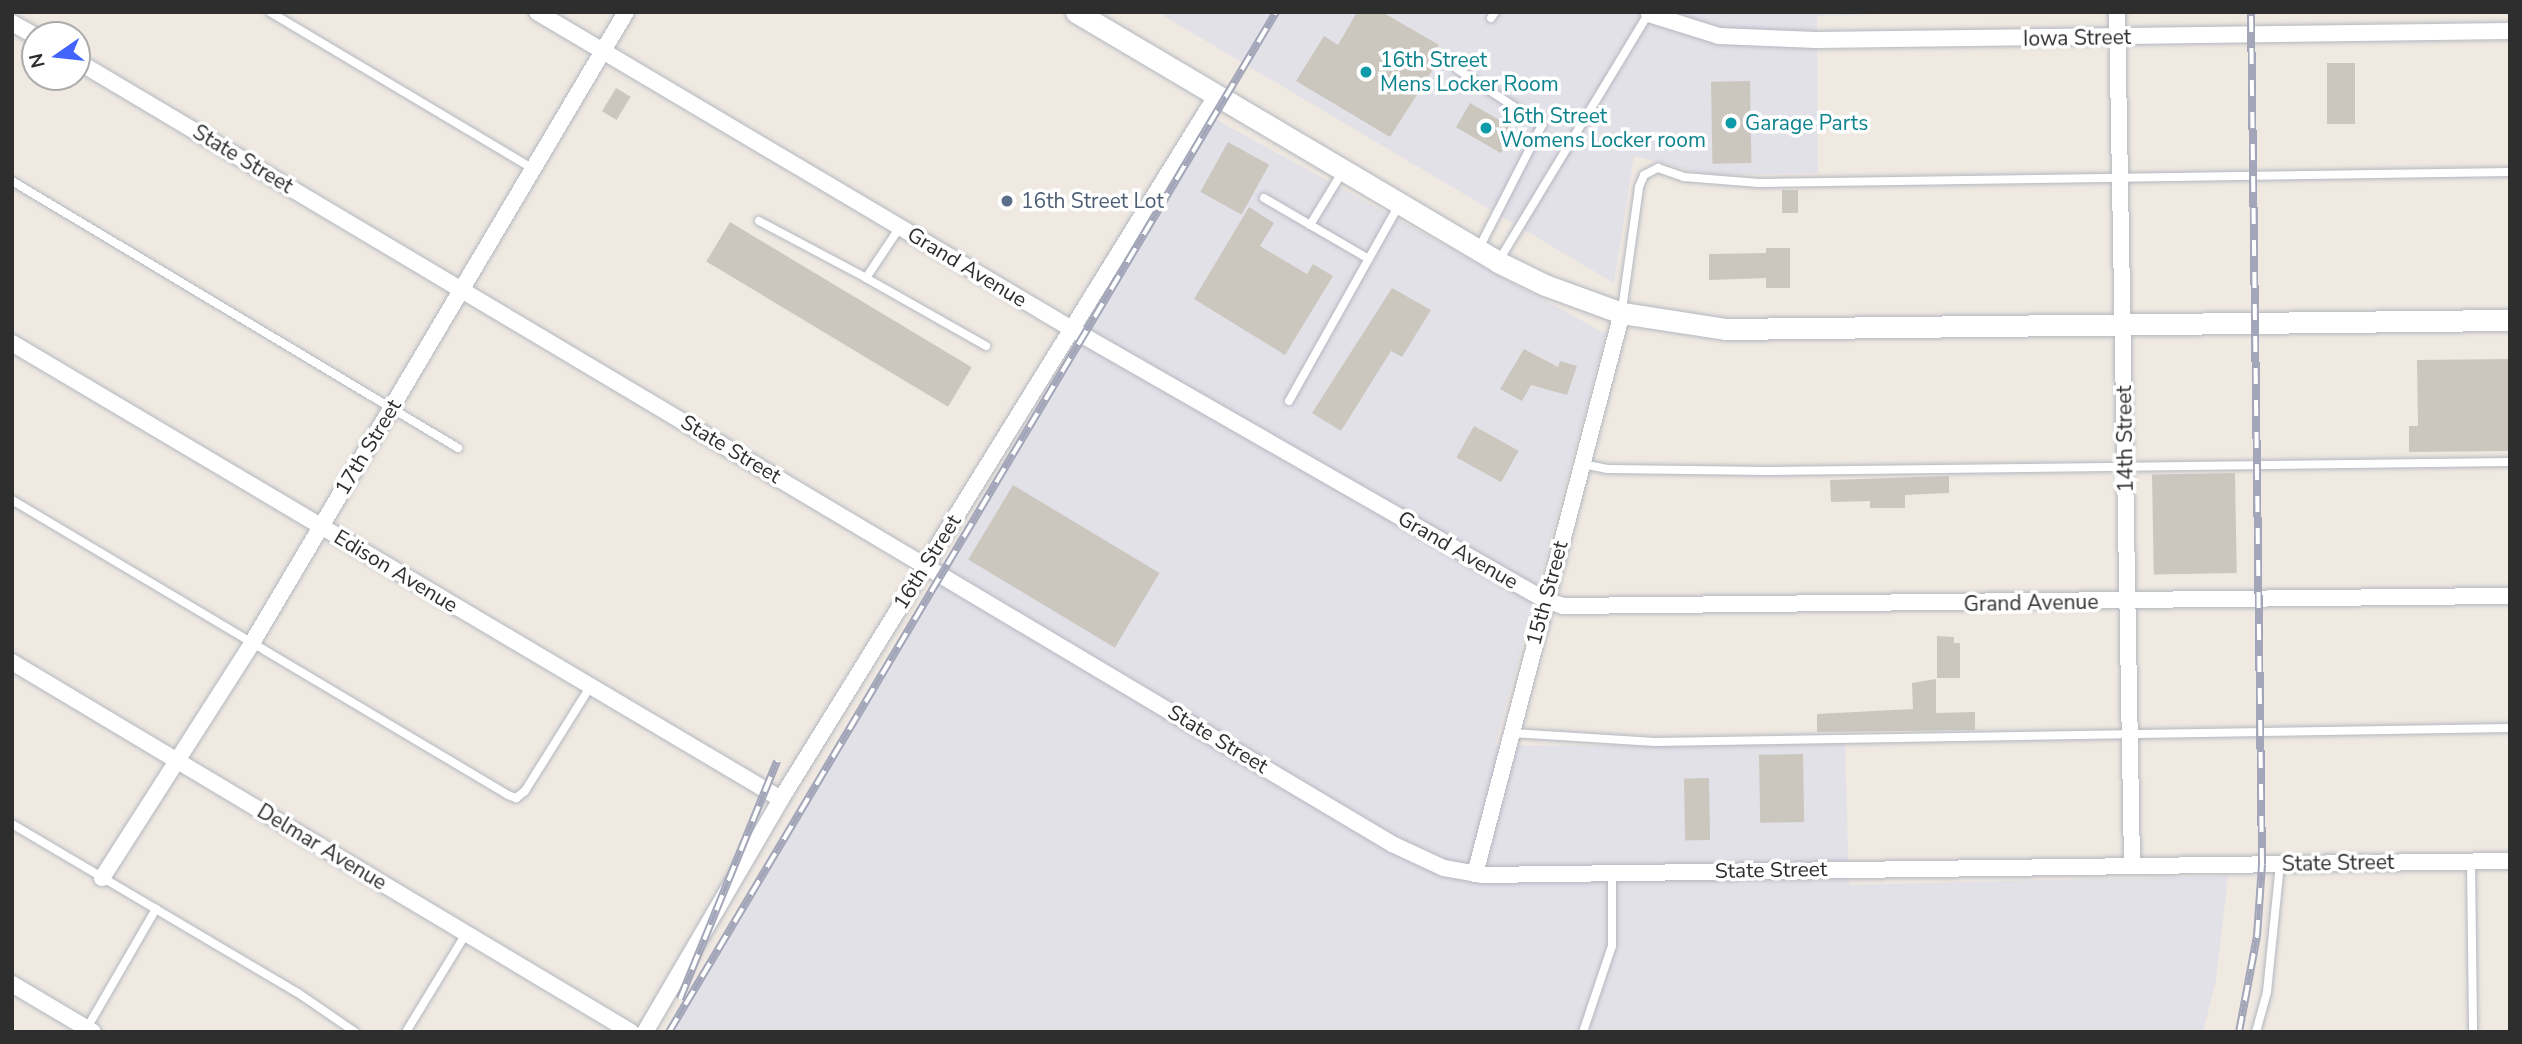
<!DOCTYPE html>
<html>
<head>
<meta charset="utf-8">
<style>
	body { margin:0 }
	#map { position:relative; width:2522px; height:1044px; overflow:hidden; background:#efe9e1; font-family:"Nunito Sans",sans-serif }
	div>[style] { position:absolute }
	[style*='--x'] { left:calc(var(--x)*1px); top:calc(var(--y)*1px); width:calc(var(--w)*1px); rotate:calc(var(--a)*1deg) }
	.industrial>* { inset:0; background:#e3e1e8 }
	.building>* { inset:0; background:#cbc7bf; transform-origin:0 0 }
	.roads { filter:drop-shadow(0 0 2px #b4b7c1) drop-shadow(0 0 2px #b4b7c1) }
	.lane>* { height:8px; margin:-4px; padding:0 4px; transform-origin:4px; border-radius:4px; background:#fff }
	.street>* { height:16px; margin:-8px; padding:0 8px; transform-origin:8px; border-radius:8px; background:#fff }
	.secondary>* { height:21px; margin:-10.5px; padding:0 10.5px; transform-origin:10.5px; border-radius:10.5px; background:#fff }
	.rail>* { height:8px; margin-top:-4px; transform-origin:0; background:repeating-linear-gradient(90deg,#fff 0 16px,#a3a6b8 0 32px); box-sizing:border-box; border-block:2px solid #a3a6b8 }
	.dots>* { width:19px; height:19px; translate:-50% -50%; box-sizing:border-box; border:4px solid #fff; border-radius:50% }
	span { translate:-50% -50%; white-space:nowrap; text-align:center; line-height:1.15; -webkit-text-stroke:7px #fff; paint-order:stroke }
	.street-label { font-size:21px; color:#2e2e2e }
	.culture-label { font-size:21px; color:#0d838f }
	.left { translate:0 -50%; text-align:left }
	.service-label { font-size:21px; color:#4e5e75 }
	.frame { position:absolute; inset:0; border:14px solid #2e2e2e; pointer-events:none }
	.north { position:absolute; left:21px; top:21px; width:70px; height:70px; box-sizing:border-box; background:#fff; border:2px solid #ababab; border-radius:50%; rotate:256deg; font-size:19px; font-weight:700; line-height:28px; text-align:center; color:#2e2e2e }
	.north::after { content:''; display:block; margin:auto; width:24px; height:32px; background:#4264fb; clip-path:polygon(50% 0,100% 100%,50% 72%,0 100%) }
</style>
</head>
<body>
<div id="map">
	<div class="industrial">
		<i style="clip-path:polygon(1157px 12px,1941px 12px,1817px 16px,1818px 173px,1707px 175px,1634px 156px,1614px 283px)"></i>
		<i style="clip-path:polygon(1210px 116px,1606px 334px,1495px 746px,1845px 744px,1849px 885px,2228px 876px,2216px 980px,2203px 1032px,665px 1032px)"></i>
	</div>
	<div class="building">
		<i style="clip-path:polygon(1357px 12px,1382px 12px,1439px 45px,1431px 58px,1437px 63px,1390px 137px,1296px 81px,1324px 36px,1338px 45px)"></i>
		<i style="left:2327px;top:63px;width:28px;height:61px"></i>
		<i style="left:1750px;top:81px;width:82px;height:39px;rotate:89deg"></i>
		<i style="left:616px;top:88px;width:17px;height:27px;rotate:31deg"></i>
		<i style="left:1470px;top:103px;width:52px;height:28px;rotate:30deg"></i>
		<i style="left:1228px;top:142px;width:47px;height:57px;rotate:29deg"></i>
		<i style="left:1782px;top:190px;width:16px;height:23px"></i>
		<i style="clip-path:polygon(1249px 207px,1274px 223px,1260px 246px,1307px 274px,1313px 264px,1333px 276px,1285px 355px,1194px 299px)"></i>
		<i style="left:730px;top:222px;width:282px;height:46px;rotate:31deg"></i>
		<i style="clip-path:polygon(1766px 248px,1790px 248px,1790px 288px,1766px 288px,1766px 278px,1709px 280px,1709px 254px,1766px 253px)"></i>
		<i style="clip-path:polygon(1392px 288px,1431px 310px,1402px 357px,1391px 351px,1341px 431px,1312px 413px)"></i>
		<i style="clip-path:polygon(1524px 349px,1558px 367px,1560px 361px,1577px 366px,1567px 395px,1531px 385px,1522px 401px,1500px 389px)"></i>
		<i style="clip-path:polygon(2510px 359px,2510px 451px,2409px 452px,2409px 426px,2418px 426px,2417px 360px)"></i>
		<i style="left:1474px;top:426px;width:51px;height:36px;rotate:29deg"></i>
		<i style="left:2235px;top:473px;width:100px;height:83px;rotate:89deg"></i>
		<i style="clip-path:polygon(1949px 476px,1949px 493px,1905px 495px,1905px 508px,1870px 508px,1870px 501px,1831px 502px,1830px 480px)"></i>
		<i style="left:1013px;top:485px;width:171px;height:87px;rotate:31deg"></i>
		<i style="clip-path:polygon(1937px 636px,1954px 637px,1954px 643px,1960px 643px,1960px 678px,1937px 678px)"></i>
		<i style="clip-path:polygon(1936px 679px,1936px 713px,1975px 712px,1975px 730px,1817px 732px,1817px 714px,1913px 709px,1912px 683px)"></i>
		<i style="left:1803px;top:754px;width:68px;height:44px;rotate:89deg"></i>
		<i style="left:1709px;top:778px;width:62px;height:25px;rotate:89deg"></i>
	</div>
	<div class="roads">
		<div class="lane">
			<i style="--x:270;--y:12;--w:306;--a:30.8"></i>
			<i style="--x:1491;--y:18;--w:7;--a:-56"></i>
			<i style="--x:1457;--y:69;--w:102;--a:33.4"></i>
			<i style="--x:1542;--y:125;--w:138;--a:117.1"></i>
			<i style="--x:12;--y:181;--w:520;--a:30.91"></i>
			<i style="--x:1264;--y:198;--w:121;--a:30.2"></i>
			<i style="--x:759;--y:221;--w:121;--a:28"></i>
			<i style="--x:866;--y:278;--w:61;--a:-56.3"></i>
			<i style="--x:1310;--y:225;--w:63;--a:-58.6"></i>
			<i style="--x:1498;--y:262;--w:291;--a:-58.8"></i>
			<i style="--x:866;--y:278;--w:138;--a:29.5"></i>
			<i style="--x:1622;--y:310;--w:124;--a:-82.1"></i>
			<i style="--x:1639;--y:187;--w:13;--a:-67"></i>
			<i style="--x:1644;--y:175;--w:16;--a:-27"></i>
			<i style="--x:1658;--y:168;--w:28;--a:19"></i>
			<i style="--x:1684;--y:177;--w:75;--a:4.6"></i>
			<i style="--x:1759;--y:183;--w:751;--a:-0.84"></i>
			<i style="--x:1289;--y:401;--w:225;--a:-60.7"></i>
			<i style="--x:1582;--y:464;--w:26;--a:11"></i>
			<i style="--x:1608;--y:469;--w:160;--a:0.7"></i>
			<i style="--x:1768;--y:471;--w:742;--a:-0.69"></i>
			<i style="--x:12;--y:500;--w:577;--a:30.74"></i>
			<i style="--x:508;--y:795;--w:9;--a:21"></i>
			<i style="--x:516;--y:798;--w:11;--a:-38"></i>
			<i style="--x:525;--y:791;--w:123;--a:-58"></i>
			<i style="--x:1512;--y:733;--w:143;--a:3.6"></i>
			<i style="--x:1655;--y:742;--w:855;--a:-0.94"></i>
			<i style="--x:12;--y:824;--w:332;--a:30.6"></i>
			<i style="--x:298;--y:993;--w:69;--a:34.4"></i>
			<i style="--x:2471;--y:862;--w:170;--a:89.3"></i>
			<i style="--x:87;--y:1028;--w:138;--a:-59.9"></i>
			<i style="--x:406;--y:1032;--w:117;--a:-58.6"></i>
			<i style="--x:1583;--y:1032;--w:91;--a:-71.4"></i>
			<i style="--x:1612;--y:946;--w:74;--a:-90"></i>
			<i style="--x:2256;--y:1032;--w:41;--a:-74.6"></i>
			<i style="--x:2267;--y:992;--w:129;--a:-84.2"></i>
		</div>
		<div class="street">
			<i style="--x:537;--y:12;--w:620;--a:30.66"></i>
			<i style="--x:1070;--y:328;--w:547;--a:29.8"></i>
			<i style="--x:1545;--y:600;--w:19;--a:18"></i>
			<i style="--x:1563;--y:606;--w:947;--a:-0.61"></i>
			<i style="--x:2117;--y:12;--w:854;--a:88.99"></i>
			<i style="--x:1649;--y:14;--w:73;--a:17.4"></i>
			<i style="--x:1719;--y:36;--w:97;--a:2.4"></i>
			<i style="--x:1816;--y:40;--w:694;--a:-0.74"></i>
			<i style="--x:12;--y:23;--w:26;--a:29"></i>
			<i style="--x:77;--y:61;--w:1530;--a:30.77"></i>
			<i style="--x:1392;--y:844;--w:57;--a:24.8"></i>
			<i style="--x:1444;--y:868;--w:39;--a:10"></i>
			<i style="--x:1482;--y:875;--w:1028;--a:-0.78"></i>
			<i style="--x:12;--y:343;--w:894;--a:30.67"></i>
			<i style="--x:12;--y:662;--w:721;--a:30.87"></i>
			<i style="--x:1475;--y:874;--w:580;--a:-75.32"></i>
			<i style="--x:102;--y:878;--w:279;--a:-57.4"></i>
			<i style="--x:252;--y:643;--w:734;--a:-59.34"></i>
			<i style="--x:12;--y:984;--w:94;--a:30.7"></i>
			<i style="--x:645;--y:1032;--w:270;--a:-59.7"></i>
			<i style="--x:781;--y:799;--w:827;--a:-58.25"></i>
		</div>
		<div class="secondary">
			<i style="--x:1076;--y:12;--w:490;--a:30.6"></i>
			<i style="--x:1498;--y:262;--w:52;--a:26.1"></i>
			<i style="--x:1545;--y:285;--w:82;--a:20"></i>
			<i style="--x:1622;--y:313;--w:104;--a:8.8"></i>
			<i style="--x:1725;--y:329;--w:785;--a:-0.66"></i>
		</div>
	</div>
	<div class="rail">
		<i style="--x:680;--y:999;--w:257;--a:-67.8"></i>
		<i style="--x:669;--y:1032;--w:1187;--a:-59.24"></i>
		<i style="--x:2239;--y:1032;--w:98;--a:-79.4"></i>
		<i style="--x:2257;--y:936;--w:72;--a:-86"></i>
		<i style="--x:2262;--y:864;--w:852;--a:-90.74"></i>
	</div>
	<div class="dots">
		<i style="left:1366px;top:72px;background:#0f9aa8"></i>
		<i style="left:1731px;top:123px;background:#0f9aa8"></i>
		<i style="left:1486px;top:128px;background:#0f9aa8"></i>
		<i style="left:1007px;top:201px;background:#5c6f8a"></i>
	</div>
	<div class="street-label">
		<span style="left:2077px;top:38px;rotate:-1deg">Iowa Street</span>
		<span style="left:243px;top:159px;rotate:31deg">State Street</span>
		<span style="left:967px;top:267px;rotate:31deg">Grand Avenue</span>
		<span style="left:2125px;top:439px;rotate:-91deg">14th Street</span>
		<span style="left:368px;top:447px;rotate:-59deg">17th Street</span>
		<span style="left:731px;top:449px;rotate:31deg">State Street</span>
		<span style="left:1458px;top:550px;rotate:30deg">Grand Avenue</span>
		<span style="left:927px;top:562px;rotate:-58deg">16th Street</span>
		<span style="left:396px;top:571px;rotate:31deg">Edison Avenue</span>
		<span style="left:1547px;top:593px;rotate:-75deg">15th Street</span>
		<span style="left:2031px;top:603px;rotate:-1deg">Grand Avenue</span>
		<span style="left:1218px;top:739px;rotate:31deg">State Street</span>
		<span style="left:322px;top:847px;rotate:31deg">Delmar Avenue</span>
		<span style="left:2338px;top:863px;rotate:-1deg">State Street</span>
		<span style="left:1771px;top:870px;rotate:-1deg">State Street</span>
	</div>
	<div class="culture-label">
		<span class="left" style="left:1380px;top:72px">16th Street<br>Mens Locker Room</span>
		<span class="left" style="left:1500px;top:128px">16th Street<br>Womens Locker room</span>
		<span class="left" style="left:1745px;top:123px">Garage Parts</span>
	</div>
	<div class="service-label">
		<span class="left" style="left:1021px;top:201px">16th Street Lot</span>
	</div>
	<div class="frame"></div>
	<div class="north">N</div>
</div>
</body>
</html>
